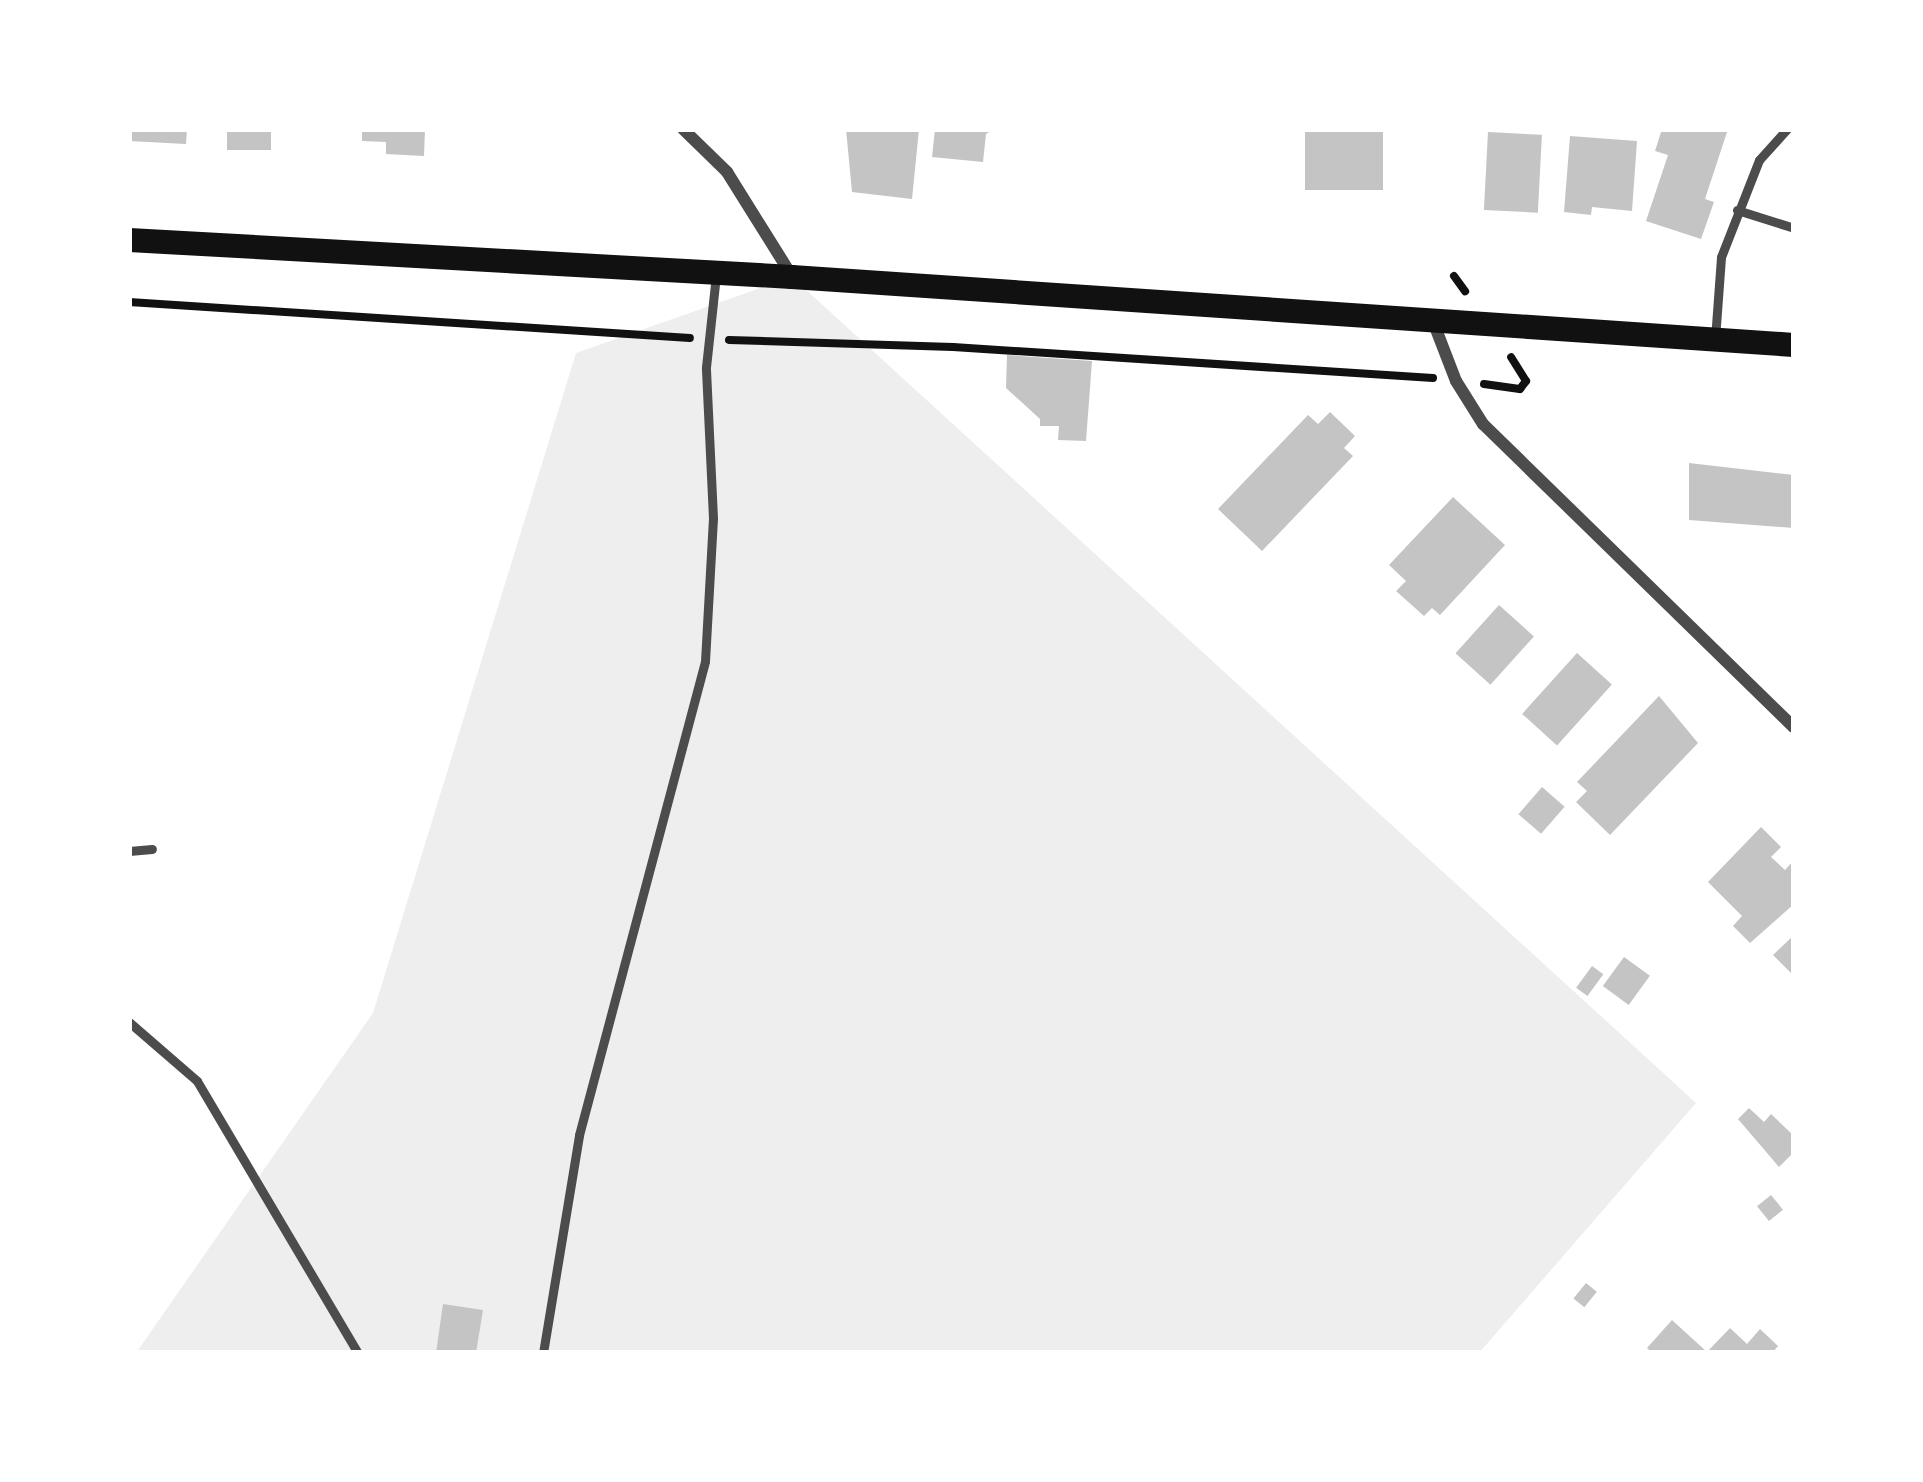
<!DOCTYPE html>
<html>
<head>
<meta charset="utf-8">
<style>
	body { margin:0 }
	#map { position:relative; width:1923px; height:1482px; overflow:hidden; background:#fff; font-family:Lato,sans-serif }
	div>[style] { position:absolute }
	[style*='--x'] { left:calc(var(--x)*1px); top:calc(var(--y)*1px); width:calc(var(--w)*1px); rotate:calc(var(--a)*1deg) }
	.green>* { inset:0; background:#eee }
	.building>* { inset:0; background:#c4c4c4; transform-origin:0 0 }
	.path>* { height:8px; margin:-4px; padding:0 4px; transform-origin:4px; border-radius:4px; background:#111 }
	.service>* { height:9px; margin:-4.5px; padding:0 4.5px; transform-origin:4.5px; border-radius:4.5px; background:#4c4c4c }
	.minor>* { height:12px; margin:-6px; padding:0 6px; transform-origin:6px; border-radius:6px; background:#4c4c4c }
	.secondary>* { height:24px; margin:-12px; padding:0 12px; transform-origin:12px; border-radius:12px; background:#111 }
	span { translate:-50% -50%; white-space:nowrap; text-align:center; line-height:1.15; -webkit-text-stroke:12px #fff; paint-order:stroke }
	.frame { position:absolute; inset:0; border:132px solid #fff; pointer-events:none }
</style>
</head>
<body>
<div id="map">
	<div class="green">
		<i style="clip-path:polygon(792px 277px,1696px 1103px,1479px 1353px,136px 1353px,373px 1013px,576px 353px)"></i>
	</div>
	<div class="building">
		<i style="clip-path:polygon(129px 129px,187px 129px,186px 144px,129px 141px)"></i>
		<i style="left:227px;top:129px;width:44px;height:21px"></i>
		<i style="clip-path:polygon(362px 129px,425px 129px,424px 156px,386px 154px,386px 142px,362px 141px)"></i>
		<i style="clip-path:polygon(846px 129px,919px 129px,912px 199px,852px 192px)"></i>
		<i style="clip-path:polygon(935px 129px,994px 129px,986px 134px,983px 162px,932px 157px)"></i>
		<i style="left:1305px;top:129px;width:78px;height:61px"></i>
		<i style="clip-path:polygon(1662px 129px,1728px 129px,1705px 199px,1714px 202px,1701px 239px,1646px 221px,1668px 155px,1655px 151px)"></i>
		<i style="left:1488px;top:132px;width:54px;height:78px;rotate:3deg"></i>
		<i style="clip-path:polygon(1570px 136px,1637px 141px,1632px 211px,1592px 207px,1591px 215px,1564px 212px)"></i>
		<i style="clip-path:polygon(1007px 355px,1092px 361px,1086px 441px,1058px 440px,1059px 426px,1040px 426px,1040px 419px,1006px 388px)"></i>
		<i style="clip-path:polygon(1330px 412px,1355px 436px,1344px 448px,1353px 456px,1262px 551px,1218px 509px,1308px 415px,1318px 424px)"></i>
		<i style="clip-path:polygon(1689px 463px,1794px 475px,1794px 528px,1689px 520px)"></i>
		<i style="clip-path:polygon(1453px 497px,1505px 545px,1440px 615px,1432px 608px,1424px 616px,1396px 591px,1406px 581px,1389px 565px)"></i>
		<i style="left:1499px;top:605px;width:47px;height:65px;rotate:42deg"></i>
		<i style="left:1577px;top:653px;width:47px;height:82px;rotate:42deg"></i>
		<i style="clip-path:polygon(1659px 696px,1698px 743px,1610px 835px,1576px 802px,1587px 791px,1577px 782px)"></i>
		<i style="left:1542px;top:787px;width:30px;height:36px;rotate:41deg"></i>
		<i style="clip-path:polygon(1761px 827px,1781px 847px,1771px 857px,1785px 870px,1794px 860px,1794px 904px,1750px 943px,1733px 926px,1742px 916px,1708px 882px)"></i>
		<i style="clip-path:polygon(1794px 935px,1794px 976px,1773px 955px)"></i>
		<i style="left:1624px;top:957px;width:32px;height:36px;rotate:36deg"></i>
		<i style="left:1592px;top:966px;width:14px;height:27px;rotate:36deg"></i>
		<i style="clip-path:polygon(1749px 1108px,1764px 1122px,1771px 1114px,1794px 1136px,1794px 1152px,1779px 1167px,1738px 1119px)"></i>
		<i style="left:1771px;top:1195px;width:19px;height:18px;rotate:51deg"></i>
		<i style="left:1586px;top:1283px;width:14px;height:20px;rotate:39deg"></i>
		<i style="clip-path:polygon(443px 1304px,483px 1310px,476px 1353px,436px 1353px)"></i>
		<i style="clip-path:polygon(1672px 1320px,1707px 1352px,1730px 1328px,1747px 1344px,1760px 1329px,1778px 1346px,1772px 1353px,1653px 1353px,1647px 1348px)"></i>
	</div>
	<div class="path">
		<i style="--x:1454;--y:276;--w:19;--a:54"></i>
		<i style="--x:129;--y:302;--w:562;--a:3.67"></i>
		<i style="--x:729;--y:340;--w:224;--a:1.8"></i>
		<i style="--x:953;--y:347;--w:481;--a:3.7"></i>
		<i style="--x:1484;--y:384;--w:36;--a:8"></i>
		<i style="--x:1520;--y:389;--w:10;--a:-53"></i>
		<i style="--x:1526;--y:381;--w:28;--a:-122"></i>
	</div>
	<div class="service">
		<i style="--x:1737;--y:210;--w:60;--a:17.5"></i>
		<i style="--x:1715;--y:339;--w:82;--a:-85.8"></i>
		<i style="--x:1721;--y:257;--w:104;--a:-68.6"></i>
		<i style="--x:1759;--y:160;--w:42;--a:-47.9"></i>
		<i style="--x:129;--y:851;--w:23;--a:-5"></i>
		<i style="--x:129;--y:1022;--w:90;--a:40.9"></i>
		<i style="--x:197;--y:1081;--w:316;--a:59.4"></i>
		<i style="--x:543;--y:1353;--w:221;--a:-80.6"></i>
		<i style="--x:579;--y:1135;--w:490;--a:-75.1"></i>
		<i style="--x:705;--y:661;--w:143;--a:-86.8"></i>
		<i style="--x:713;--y:518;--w:151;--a:-92.7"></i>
		<i style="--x:706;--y:367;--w:93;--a:-83.8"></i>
	</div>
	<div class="minor">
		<i style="--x:683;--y:129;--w:62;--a:44.3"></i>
		<i style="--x:727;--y:172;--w:123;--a:58"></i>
		<i style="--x:1434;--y:324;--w:61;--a:68.9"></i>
		<i style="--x:1456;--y:381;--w:51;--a:57.9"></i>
		<i style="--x:1483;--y:424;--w:434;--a:44.3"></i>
	</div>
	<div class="secondary">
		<i style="--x:129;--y:240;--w:664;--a:3.19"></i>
		<i style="--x:792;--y:277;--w:1004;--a:3.88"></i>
	</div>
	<div class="frame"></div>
</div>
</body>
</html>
